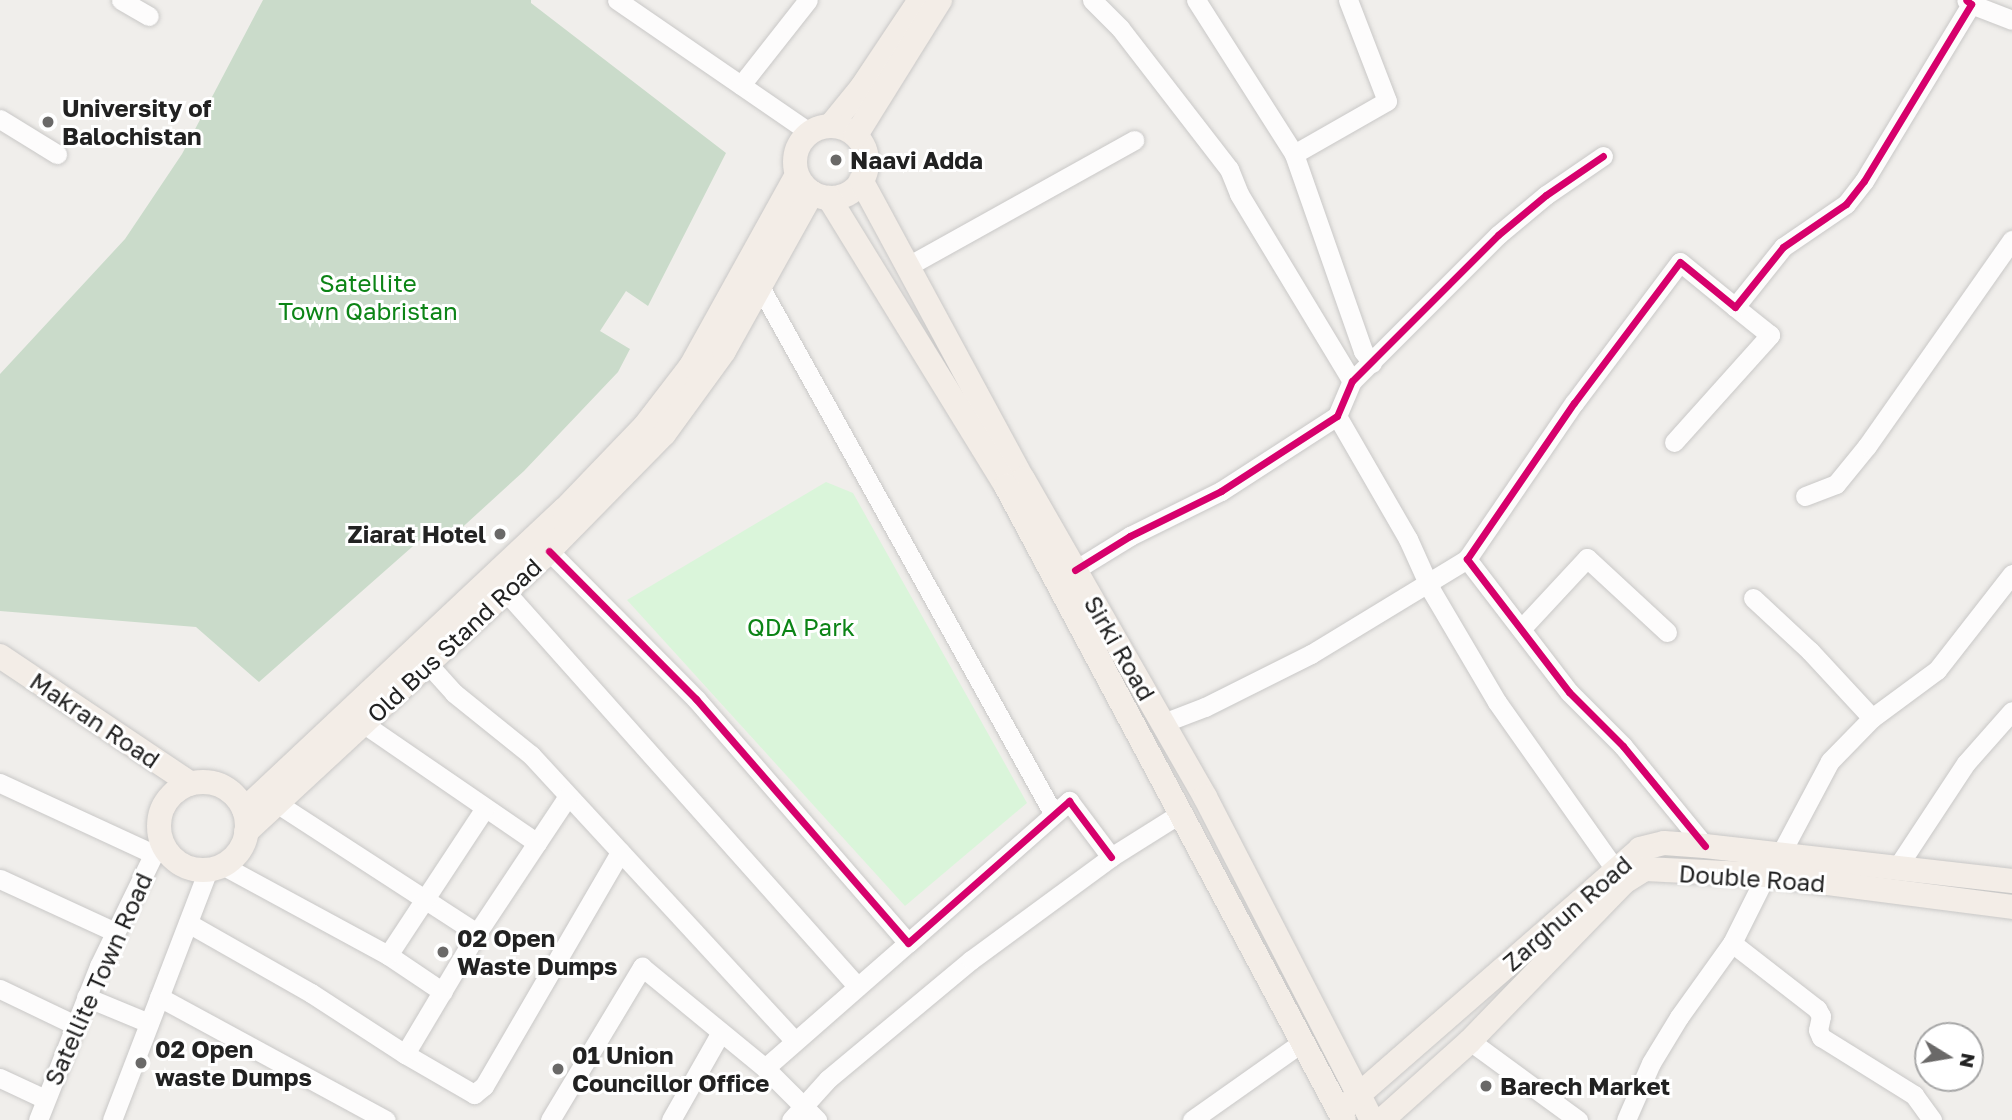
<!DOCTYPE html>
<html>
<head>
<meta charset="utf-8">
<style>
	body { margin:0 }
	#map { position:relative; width:2012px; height:1120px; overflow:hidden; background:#f0eeeb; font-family:"Golos Text",sans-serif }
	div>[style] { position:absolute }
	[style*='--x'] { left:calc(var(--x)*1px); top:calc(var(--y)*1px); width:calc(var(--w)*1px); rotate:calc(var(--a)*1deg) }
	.cemetery>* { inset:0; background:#cadbca }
	.park>* { inset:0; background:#daf5da }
	.roads { filter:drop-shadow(0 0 2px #c9c8c7) drop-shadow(0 0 2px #c9c8c7) }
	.minor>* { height:19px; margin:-9.5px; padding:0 9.5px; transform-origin:9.5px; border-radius:9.5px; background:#fdfcfc }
	.major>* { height:24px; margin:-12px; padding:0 12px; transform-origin:12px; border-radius:12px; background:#f3ede7 }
	.major>.ring { margin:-12px; padding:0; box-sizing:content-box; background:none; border:24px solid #f3ede7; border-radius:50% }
	.cycleway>* { height:7px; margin:-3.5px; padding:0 3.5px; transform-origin:3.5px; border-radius:3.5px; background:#d6006c }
	.dots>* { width:19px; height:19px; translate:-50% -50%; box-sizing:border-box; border:4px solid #fff; border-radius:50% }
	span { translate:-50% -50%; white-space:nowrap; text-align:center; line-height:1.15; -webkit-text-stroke:6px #fff; paint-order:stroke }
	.poi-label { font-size:24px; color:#222; font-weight:700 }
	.left { translate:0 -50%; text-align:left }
	.right { translate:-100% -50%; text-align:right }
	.park-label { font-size:24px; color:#0c8416 }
	.street-label { font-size:24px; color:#222 }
	.north { position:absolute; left:1914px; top:1022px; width:70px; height:70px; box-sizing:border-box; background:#fff; border:2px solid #a7a7a7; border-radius:50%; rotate:101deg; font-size:19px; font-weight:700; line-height:28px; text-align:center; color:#222 }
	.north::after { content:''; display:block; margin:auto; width:24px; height:32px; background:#6a6968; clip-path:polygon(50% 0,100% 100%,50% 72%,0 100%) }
</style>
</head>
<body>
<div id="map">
	<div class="cemetery">
		<i style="clip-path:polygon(263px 0,531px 0,531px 3px,726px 153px,648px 306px,626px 291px,600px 331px,630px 349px,618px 372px,524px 471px,455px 534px,429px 532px,259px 682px,196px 627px,0 611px,0 374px,125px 239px,182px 154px)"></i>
	</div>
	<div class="park">
		<i style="clip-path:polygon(826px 482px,853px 493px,1027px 803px,905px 906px,627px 600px)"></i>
	</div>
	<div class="roads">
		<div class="minor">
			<i style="--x:121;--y:0;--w:32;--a:30"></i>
			<i style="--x:617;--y:0;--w:233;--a:34.5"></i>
			<i style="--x:1092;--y:0;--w:40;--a:45"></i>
			<i style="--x:1120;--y:28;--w:178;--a:52.3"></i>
			<i style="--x:1229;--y:169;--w:27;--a:68"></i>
			<i style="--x:1239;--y:194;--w:218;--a:58.9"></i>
			<i style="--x:1196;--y:0;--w:183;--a:57.5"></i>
			<i style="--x:1294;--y:154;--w:209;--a:70.7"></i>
			<i style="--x:1363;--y:351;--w:15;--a:53"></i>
			<i style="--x:1971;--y:4;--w:44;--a:21.3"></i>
			<i style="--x:741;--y:85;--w:108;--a:-51.8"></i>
			<i style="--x:0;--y:119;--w:67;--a:31.6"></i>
			<i style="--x:1294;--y:154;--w:107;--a:-29.7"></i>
			<i style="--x:1387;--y:101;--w:108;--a:-111.1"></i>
			<i style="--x:908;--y:266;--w:259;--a:-29.1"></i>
			<i style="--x:759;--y:285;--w:604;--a:60.89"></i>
			<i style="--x:1337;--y:416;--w:142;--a:60"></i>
			<i style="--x:1408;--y:539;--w:56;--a:65.7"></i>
			<i style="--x:1431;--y:590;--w:130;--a:59.5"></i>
			<i style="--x:1497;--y:702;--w:220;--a:54.8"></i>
			<i style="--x:1674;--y:442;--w:144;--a:-48.1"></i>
			<i style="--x:1770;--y:335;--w:45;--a:-141.3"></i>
			<i style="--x:1805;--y:496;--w:33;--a:-21"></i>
			<i style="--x:1836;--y:484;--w:49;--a:-50.8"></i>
			<i style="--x:1867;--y:446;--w:252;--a:-54.9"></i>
			<i style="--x:549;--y:551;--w:209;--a:45.2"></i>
			<i style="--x:696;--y:699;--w:323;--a:49"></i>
			<i style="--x:908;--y:943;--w:215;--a:-41.4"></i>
			<i style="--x:1069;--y:801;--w:70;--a:53.1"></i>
			<i style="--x:1075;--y:570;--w:65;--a:-31.7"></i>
			<i style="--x:1130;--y:536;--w:102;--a:-26.3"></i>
			<i style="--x:1221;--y:491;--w:138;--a:-32.9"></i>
			<i style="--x:1337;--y:416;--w:38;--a:-67"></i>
			<i style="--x:1352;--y:381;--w:206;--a:-45"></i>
			<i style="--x:1498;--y:235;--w:62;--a:-39.8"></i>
			<i style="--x:1546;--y:195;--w:69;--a:-34.4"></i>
			<i style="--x:506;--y:592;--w:528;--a:48.3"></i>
			<i style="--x:1753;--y:598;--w:78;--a:42.9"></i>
			<i style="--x:1810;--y:651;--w:91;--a:47.2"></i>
			<i style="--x:1521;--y:629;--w:97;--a:-47.1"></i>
			<i style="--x:1587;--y:558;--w:109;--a:42.8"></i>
			<i style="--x:428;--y:664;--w:39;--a:48"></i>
			<i style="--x:454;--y:693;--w:99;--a:38.8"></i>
			<i style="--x:531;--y:755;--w:389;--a:47.3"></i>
			<i style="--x:1163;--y:723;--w:45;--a:-20.9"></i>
			<i style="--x:1205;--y:707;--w:119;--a:-26.6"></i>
			<i style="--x:1311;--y:654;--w:183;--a:-31.3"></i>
			<i style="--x:364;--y:724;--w:210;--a:34.5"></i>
			<i style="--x:0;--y:783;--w:170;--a:24.8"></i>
			<i style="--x:278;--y:804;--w:237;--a:33"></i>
			<i style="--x:1705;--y:846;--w:129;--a:-129.4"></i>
			<i style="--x:1623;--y:746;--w:76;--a:-135"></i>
			<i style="--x:1569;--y:692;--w:168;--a:-127.5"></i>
			<i style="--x:1467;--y:559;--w:189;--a:-55.6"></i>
			<i style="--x:1574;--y:403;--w:176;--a:-53.1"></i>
			<i style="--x:1680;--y:262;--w:71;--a:39.3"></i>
			<i style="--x:1735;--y:307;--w:77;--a:-51.3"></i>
			<i style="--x:1783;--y:247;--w:76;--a:-34.3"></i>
			<i style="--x:1846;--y:204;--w:29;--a:-52"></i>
			<i style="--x:1864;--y:181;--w:207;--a:-58.8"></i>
			<i style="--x:1971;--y:4;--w:6;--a:-141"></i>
			<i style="--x:1780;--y:855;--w:106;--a:-62"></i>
			<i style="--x:1830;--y:761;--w:60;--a:-45.7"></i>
			<i style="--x:1872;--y:718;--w:81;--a:-36.4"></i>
			<i style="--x:1937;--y:670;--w:122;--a:-52"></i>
			<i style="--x:222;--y:865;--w:189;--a:28.5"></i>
			<i style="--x:388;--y:955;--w:66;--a:33.9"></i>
			<i style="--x:1896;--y:869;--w:127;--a:-56.6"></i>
			<i style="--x:1966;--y:763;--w:69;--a:-48.5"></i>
			<i style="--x:0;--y:879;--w:127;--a:24.7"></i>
			<i style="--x:188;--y:923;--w:142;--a:29.6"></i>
			<i style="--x:311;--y:993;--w:112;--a:33"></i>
			<i style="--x:405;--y:1054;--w:80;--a:30.1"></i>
			<i style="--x:474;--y:1094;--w:13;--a:-39"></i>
			<i style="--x:484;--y:1086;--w:271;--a:-59.8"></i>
			<i style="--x:1732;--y:943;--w:108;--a:37.8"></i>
			<i style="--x:1817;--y:1009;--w:8;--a:60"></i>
			<i style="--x:1821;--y:1016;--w:14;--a:102"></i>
			<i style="--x:1818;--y:1030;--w:8;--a:67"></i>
			<i style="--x:1821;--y:1037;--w:110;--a:31.9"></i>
			<i style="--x:1914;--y:1095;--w:31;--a:54"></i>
			<i style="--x:388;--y:955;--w:176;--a:-56.6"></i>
			<i style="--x:0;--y:989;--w:83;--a:25.6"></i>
			<i style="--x:86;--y:997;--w:68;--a:22.4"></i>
			<i style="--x:159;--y:997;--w:258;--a:28.5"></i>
			<i style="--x:1470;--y:1041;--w:134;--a:36.2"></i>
			<i style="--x:405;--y:1054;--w:141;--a:-59.2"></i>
			<i style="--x:477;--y:933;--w:164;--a:-56.4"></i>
			<i style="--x:765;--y:1068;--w:190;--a:-41.2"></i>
			<i style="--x:0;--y:1078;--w:50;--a:25"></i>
			<i style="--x:38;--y:1120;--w:166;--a:-68.4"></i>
			<i style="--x:99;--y:966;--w:141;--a:-64"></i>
			<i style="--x:112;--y:1120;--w:268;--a:-69"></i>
			<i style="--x:550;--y:1120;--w:179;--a:-59"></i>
			<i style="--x:642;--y:967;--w:159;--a:39.4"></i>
			<i style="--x:765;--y:1068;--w:74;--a:45"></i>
			<i style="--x:671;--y:1120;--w:101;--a:-60.4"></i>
			<i style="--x:791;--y:1120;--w:55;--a:-47.9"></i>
			<i style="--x:828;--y:1079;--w:186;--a:-39.8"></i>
			<i style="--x:971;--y:960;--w:174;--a:-36.3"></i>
			<i style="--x:1111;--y:857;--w:83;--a:-32.2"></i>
			<i style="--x:1192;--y:1120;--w:133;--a:-35.2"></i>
			<i style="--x:1626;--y:1120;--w:62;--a:-66.3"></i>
			<i style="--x:1651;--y:1063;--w:54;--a:-58.7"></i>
			<i style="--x:1679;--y:1017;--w:91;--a:-54.4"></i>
			<i style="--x:1732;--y:943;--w:76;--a:-63.4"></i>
		</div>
		<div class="major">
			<i style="--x:831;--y:125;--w:49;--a:-50.8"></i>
			<i style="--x:862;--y:87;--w:105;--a:-56.3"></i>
			<i class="ring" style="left:795px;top:126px;width:48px;height:48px"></i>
			<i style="--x:856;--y:135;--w:159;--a:-58.1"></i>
			<i style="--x:861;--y:180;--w:340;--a:61.6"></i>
			<i style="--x:1023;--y:479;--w:366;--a:60.2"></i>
			<i style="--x:1205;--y:797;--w:364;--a:62.7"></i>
			<i style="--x:829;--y:198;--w:338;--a:58.4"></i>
			<i style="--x:1006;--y:486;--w:718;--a:61.94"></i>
			<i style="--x:0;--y:656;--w:229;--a:33.8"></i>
			<i class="ring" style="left:159px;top:782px;width:64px;height:64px"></i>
			<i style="--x:244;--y:810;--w:439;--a:-43.2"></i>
			<i style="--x:564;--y:510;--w:115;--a:-46.1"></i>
			<i style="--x:644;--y:427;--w:77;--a:-52.4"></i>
			<i style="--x:691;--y:366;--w:218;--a:-61"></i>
			<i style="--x:246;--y:832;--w:403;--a:-42.8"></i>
			<i style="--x:542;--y:558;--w:174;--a:-45.5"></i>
			<i style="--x:664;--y:434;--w:102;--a:-54.1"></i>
			<i style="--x:724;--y:351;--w:181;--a:-60.9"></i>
			<i style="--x:1347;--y:1105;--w:389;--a:-41.1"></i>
			<i style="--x:1640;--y:849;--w:25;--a:-14"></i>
			<i style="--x:1664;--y:843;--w:41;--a:4.2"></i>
			<i style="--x:1705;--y:846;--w:309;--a:6.5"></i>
			<i style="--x:1382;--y:1120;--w:118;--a:-41.9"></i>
			<i style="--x:1470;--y:1041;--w:221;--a:-45.9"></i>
			<i style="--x:1624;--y:882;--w:25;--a:-32"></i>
			<i style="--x:1645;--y:869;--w:121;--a:2.8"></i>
			<i style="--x:1766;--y:875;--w:248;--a:7.4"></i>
		</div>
	</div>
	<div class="cycleway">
		<i style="--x:549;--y:551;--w:209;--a:45.2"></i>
		<i style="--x:696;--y:699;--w:323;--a:49"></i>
		<i style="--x:908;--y:943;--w:215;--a:-41.4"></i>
		<i style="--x:1069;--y:801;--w:70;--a:53.1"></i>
		<i style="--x:1075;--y:570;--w:65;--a:-31.7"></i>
		<i style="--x:1130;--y:536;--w:102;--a:-26.3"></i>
		<i style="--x:1221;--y:491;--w:138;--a:-32.9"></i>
		<i style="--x:1337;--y:416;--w:38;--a:-67"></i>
		<i style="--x:1352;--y:381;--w:206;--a:-45"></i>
		<i style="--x:1498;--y:235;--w:62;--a:-39.8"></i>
		<i style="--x:1546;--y:195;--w:69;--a:-34.4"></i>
		<i style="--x:1705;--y:846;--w:129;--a:-129.4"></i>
		<i style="--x:1623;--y:746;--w:76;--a:-135"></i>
		<i style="--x:1569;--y:692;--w:168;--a:-127.5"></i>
		<i style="--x:1467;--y:559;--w:189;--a:-55.6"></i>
		<i style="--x:1574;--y:403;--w:176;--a:-53.1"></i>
		<i style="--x:1680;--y:262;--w:71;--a:39.3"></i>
		<i style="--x:1735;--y:307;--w:77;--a:-51.3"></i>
		<i style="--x:1783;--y:247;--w:76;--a:-34.3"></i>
		<i style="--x:1846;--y:204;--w:29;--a:-52"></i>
		<i style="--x:1864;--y:181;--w:207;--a:-58.8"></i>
		<i style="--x:1971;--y:4;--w:6;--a:-141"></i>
	</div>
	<div class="dots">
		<i style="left:48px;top:122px;background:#6a6968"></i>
		<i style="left:836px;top:160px;background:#6a6968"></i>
		<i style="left:500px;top:534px;background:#6a6968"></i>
		<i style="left:443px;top:952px;background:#6a6968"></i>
		<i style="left:141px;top:1063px;background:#6a6968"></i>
		<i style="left:558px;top:1069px;background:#6a6968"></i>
		<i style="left:1486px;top:1086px;background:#6a6968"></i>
	</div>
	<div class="poi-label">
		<span class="left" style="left:62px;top:122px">University of<br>Balochistan</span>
		<span class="left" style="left:850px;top:160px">Naavi Adda</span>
		<span class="right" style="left:486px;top:534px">Ziarat Hotel</span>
		<span class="left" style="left:457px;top:952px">02 Open<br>Waste Dumps</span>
		<span class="left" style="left:155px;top:1063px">02 Open<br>waste Dumps</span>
		<span class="left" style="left:572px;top:1069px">01 Union<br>Councillor Office</span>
		<span class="left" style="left:1500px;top:1086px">Barech Market</span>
	</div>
	<div class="park-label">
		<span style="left:368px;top:297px">Satellite<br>Town Qabristan</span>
		<span style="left:801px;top:627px">QDA Park</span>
	</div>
	<div class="street-label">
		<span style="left:454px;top:640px;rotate:-43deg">Old Bus Stand Road</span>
		<span style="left:1120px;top:648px;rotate:60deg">Sirki Road</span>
		<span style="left:95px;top:720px;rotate:34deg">Makran Road</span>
		<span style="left:1752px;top:878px;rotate:4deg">Double Road</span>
		<span style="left:1567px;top:913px;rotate:-41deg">Zarghun Road</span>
		<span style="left:98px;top:979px;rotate:-66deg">Satellite Town Road</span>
	</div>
	<div class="north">N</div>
</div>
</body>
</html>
